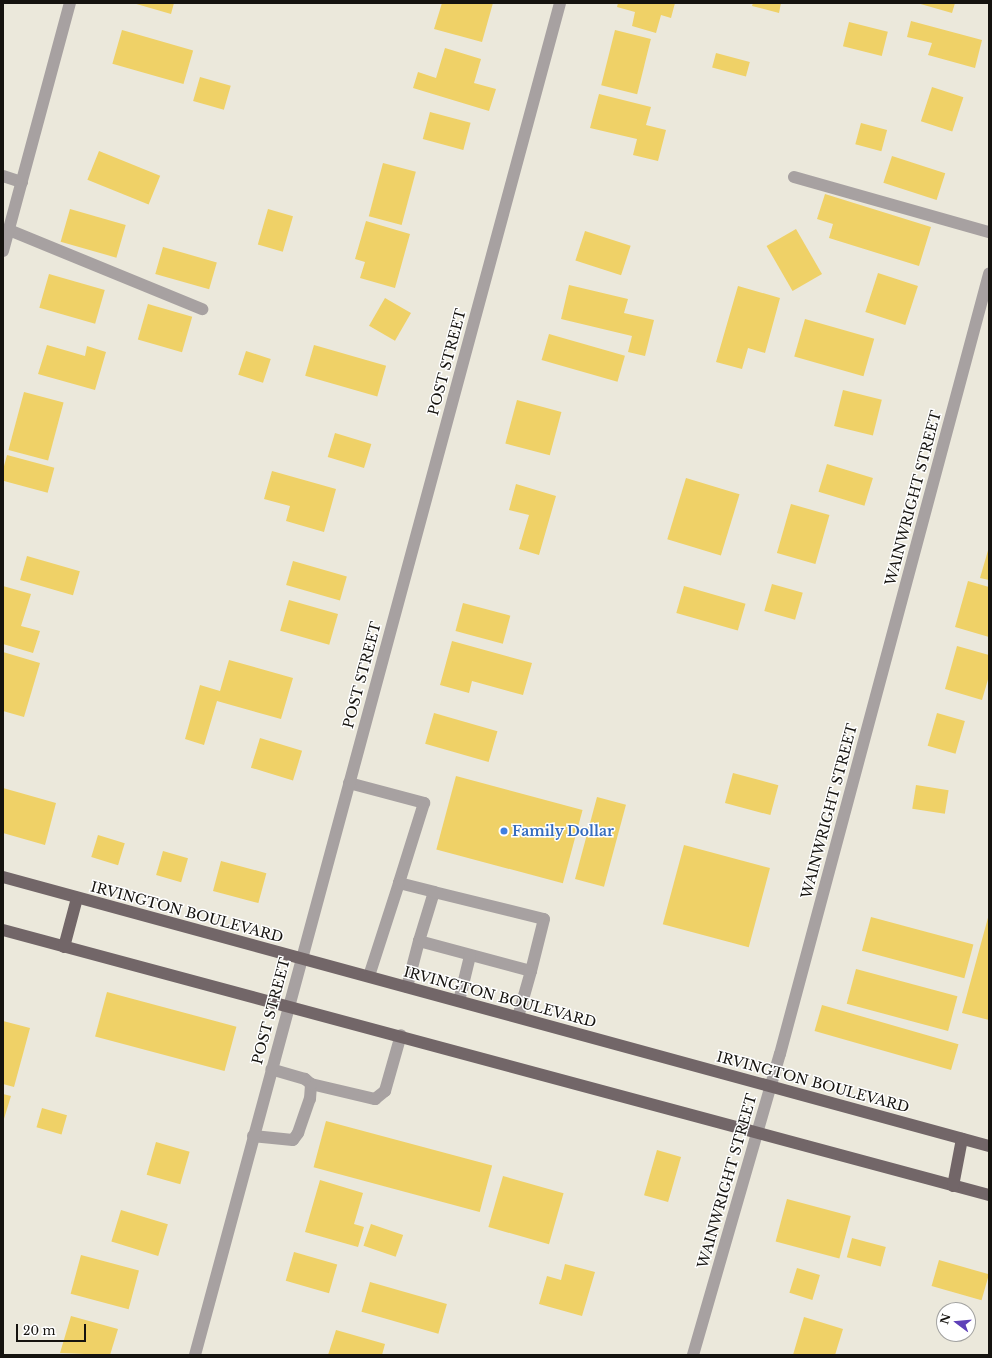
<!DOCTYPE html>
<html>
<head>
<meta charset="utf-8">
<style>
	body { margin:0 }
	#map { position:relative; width:992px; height:1358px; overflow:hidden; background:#ebe8db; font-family:"Libre Baskerville",serif }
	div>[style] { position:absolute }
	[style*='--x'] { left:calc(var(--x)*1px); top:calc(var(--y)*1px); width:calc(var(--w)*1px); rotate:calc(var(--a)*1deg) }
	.building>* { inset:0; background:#efd167; transform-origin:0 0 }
	.minor>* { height:12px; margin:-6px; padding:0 6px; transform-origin:6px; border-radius:6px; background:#a7a1a1 }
	.major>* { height:12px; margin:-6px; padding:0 6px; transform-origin:6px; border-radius:6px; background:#726668 }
	.dots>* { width:11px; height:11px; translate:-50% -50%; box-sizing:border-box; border:2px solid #fff; border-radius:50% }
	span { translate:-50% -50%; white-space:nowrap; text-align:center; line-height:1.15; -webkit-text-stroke:3px #fff; paint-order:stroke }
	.street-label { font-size:14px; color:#15130f }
	.shop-label { font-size:14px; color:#366cbe; font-weight:700 }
	.left { translate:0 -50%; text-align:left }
	.frame { position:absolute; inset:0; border:4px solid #15130f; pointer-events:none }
	.north { position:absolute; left:936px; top:1302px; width:40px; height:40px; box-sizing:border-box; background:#fff; border:1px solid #a1a19f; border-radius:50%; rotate:286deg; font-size:11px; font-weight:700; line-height:16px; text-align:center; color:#15130f }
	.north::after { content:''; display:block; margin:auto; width:14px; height:18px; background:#5e40b8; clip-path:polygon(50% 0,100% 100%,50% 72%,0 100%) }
	.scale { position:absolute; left:16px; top:1324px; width:70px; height:18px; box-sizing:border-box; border:2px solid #15130f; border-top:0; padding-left:5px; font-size:12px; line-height:14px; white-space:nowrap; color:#15130f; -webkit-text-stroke:3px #fff; paint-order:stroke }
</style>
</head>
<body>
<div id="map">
	<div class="building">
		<i style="clip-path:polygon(133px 3px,174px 3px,171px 14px)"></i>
		<i style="clip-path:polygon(442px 3px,493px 3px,482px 42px,434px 29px)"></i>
		<i style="clip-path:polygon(618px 3px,675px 3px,671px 18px,661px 15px,656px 33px,632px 26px,635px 12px,617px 7px)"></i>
		<i style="clip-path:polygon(753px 3px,781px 3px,779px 13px,752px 6px)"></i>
		<i style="clip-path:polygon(917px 3px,955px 3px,952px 13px)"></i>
		<i style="clip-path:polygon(911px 21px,982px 40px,975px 68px,928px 55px,932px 43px,907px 37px)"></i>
		<i style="left:849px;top:22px;width:40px;height:25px;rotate:14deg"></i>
		<i style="left:122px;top:30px;width:74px;height:35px;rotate:16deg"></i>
		<i style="left:615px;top:30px;width:37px;height:57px;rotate:14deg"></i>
		<i style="clip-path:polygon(445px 48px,481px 59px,474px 83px,496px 89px,489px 111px,413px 88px,418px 72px,436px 78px)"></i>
		<i style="left:716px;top:53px;width:35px;height:15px;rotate:15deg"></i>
		<i style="left:200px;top:77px;width:32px;height:25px;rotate:16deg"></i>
		<i style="left:932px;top:87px;width:33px;height:36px;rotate:18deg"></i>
		<i style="clip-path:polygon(599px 94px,651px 107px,646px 125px,666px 130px,658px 161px,633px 155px,637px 139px,590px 128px)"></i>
		<i style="left:430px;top:112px;width:42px;height:28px;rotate:15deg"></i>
		<i style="left:861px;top:123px;width:27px;height:22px;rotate:15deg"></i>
		<i style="left:99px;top:151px;width:66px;height:31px;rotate:22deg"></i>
		<i style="left:892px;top:156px;width:56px;height:28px;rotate:18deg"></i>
		<i style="left:383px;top:163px;width:34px;height:55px;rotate:15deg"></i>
		<i style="clip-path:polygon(825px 194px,931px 227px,919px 266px,829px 238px,833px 224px,817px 219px)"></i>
		<i style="left:70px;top:209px;width:58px;height:34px;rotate:16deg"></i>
		<i style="left:268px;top:209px;width:26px;height:37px;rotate:16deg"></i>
		<i style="clip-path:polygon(366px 221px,410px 234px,395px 288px,360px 278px,365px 262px,355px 259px)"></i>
		<i style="left:796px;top:229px;width:52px;height:34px;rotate:60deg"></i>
		<i style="left:585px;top:231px;width:48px;height:31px;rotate:18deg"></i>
		<i style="left:163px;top:247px;width:56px;height:28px;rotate:16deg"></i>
		<i style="left:878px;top:273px;width:42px;height:41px;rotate:18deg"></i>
		<i style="left:49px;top:274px;width:58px;height:35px;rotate:16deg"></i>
		<i style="clip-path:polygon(569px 285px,628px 299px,624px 313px,654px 320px,645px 356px,628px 352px,632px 336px,561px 319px)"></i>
		<i style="clip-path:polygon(738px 286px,780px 298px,765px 353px,748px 348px,742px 369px,716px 362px)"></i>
		<i style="left:385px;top:298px;width:30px;height:32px;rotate:30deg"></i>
		<i style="left:148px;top:304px;width:46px;height:37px;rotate:16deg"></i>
		<i style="left:805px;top:319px;width:72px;height:39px;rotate:16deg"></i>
		<i style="left:549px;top:334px;width:79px;height:27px;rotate:16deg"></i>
		<i style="clip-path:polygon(47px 345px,85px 356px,87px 346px,106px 352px,95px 390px,38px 374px)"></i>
		<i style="left:314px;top:345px;width:75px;height:32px;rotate:16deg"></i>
		<i style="left:246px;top:351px;width:26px;height:25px;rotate:18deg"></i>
		<i style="left:843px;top:390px;width:40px;height:37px;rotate:14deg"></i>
		<i style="left:24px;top:392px;width:41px;height:60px;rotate:15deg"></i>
		<i style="left:517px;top:400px;width:46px;height:45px;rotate:15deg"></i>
		<i style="left:335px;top:433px;width:38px;height:25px;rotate:17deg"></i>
		<i style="left:7px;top:455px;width:49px;height:26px;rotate:15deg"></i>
		<i style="left:827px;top:464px;width:48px;height:29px;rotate:17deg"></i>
		<i style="clip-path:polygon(272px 471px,336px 489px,324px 532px,286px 521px,290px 506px,264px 499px)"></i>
		<i style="left:686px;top:478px;width:56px;height:64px;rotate:17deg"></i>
		<i style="clip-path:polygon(516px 484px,556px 496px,539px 555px,519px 549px,529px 515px,509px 510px)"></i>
		<i style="left:791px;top:504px;width:40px;height:51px;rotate:16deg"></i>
		<i style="clip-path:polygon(989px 547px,989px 580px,980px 578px)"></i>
		<i style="left:27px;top:556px;width:55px;height:25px;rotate:16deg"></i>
		<i style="left:293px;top:561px;width:56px;height:25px;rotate:16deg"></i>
		<i style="clip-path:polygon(968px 581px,989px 587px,989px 637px,955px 627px)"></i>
		<i style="left:772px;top:584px;width:32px;height:28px;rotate:16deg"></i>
		<i style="clip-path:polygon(3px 586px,31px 594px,21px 626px,40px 631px,33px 653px,3px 644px)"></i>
		<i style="left:684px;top:586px;width:64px;height:28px;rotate:16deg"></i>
		<i style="left:289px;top:600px;width:51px;height:32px;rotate:16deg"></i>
		<i style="left:463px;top:603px;width:49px;height:29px;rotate:15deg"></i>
		<i style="clip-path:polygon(452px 641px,532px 663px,523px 695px,472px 681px,469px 693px,440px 685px)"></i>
		<i style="clip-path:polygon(957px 646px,989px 655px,989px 676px,982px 700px,945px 689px)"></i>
		<i style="clip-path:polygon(3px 652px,40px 663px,24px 717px,3px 711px)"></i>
		<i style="clip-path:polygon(229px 660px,293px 678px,281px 719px,217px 701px,204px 745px,185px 739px,200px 685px,220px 691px)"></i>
		<i style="left:434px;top:713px;width:66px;height:32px;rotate:16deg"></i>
		<i style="left:937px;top:713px;width:29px;height:34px;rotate:16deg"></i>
		<i style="left:260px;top:738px;width:44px;height:31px;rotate:17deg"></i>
		<i style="left:733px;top:773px;width:47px;height:31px;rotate:15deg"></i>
		<i style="left:456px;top:776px;width:131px;height:76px;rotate:15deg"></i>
		<i style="left:916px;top:785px;width:33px;height:24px;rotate:9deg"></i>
		<i style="clip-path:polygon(3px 788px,56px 803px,45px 845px,3px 833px)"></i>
		<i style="left:597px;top:797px;width:30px;height:85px;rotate:15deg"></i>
		<i style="left:98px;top:835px;width:28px;height:23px;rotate:17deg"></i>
		<i style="left:684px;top:845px;width:89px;height:82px;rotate:15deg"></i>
		<i style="left:163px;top:851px;width:26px;height:25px;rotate:16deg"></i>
		<i style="left:221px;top:861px;width:47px;height:31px;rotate:15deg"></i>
		<i style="clip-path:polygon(989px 914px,989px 1020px,962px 1013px)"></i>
		<i style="left:871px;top:917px;width:106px;height:35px;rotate:15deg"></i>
		<i style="left:856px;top:969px;width:105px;height:36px;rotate:15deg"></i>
		<i style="left:107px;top:992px;width:134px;height:46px;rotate:15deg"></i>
		<i style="left:822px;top:1005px;width:142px;height:27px;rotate:16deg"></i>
		<i style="clip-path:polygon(3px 1021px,30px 1028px,14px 1087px,3px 1084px)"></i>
		<i style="clip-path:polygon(3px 1094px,11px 1096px,3px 1122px)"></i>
		<i style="left:42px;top:1108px;width:26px;height:20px;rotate:16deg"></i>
		<i style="left:326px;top:1121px;width:172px;height:48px;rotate:15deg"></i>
		<i style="left:156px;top:1142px;width:35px;height:34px;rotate:16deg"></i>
		<i style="left:657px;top:1150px;width:25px;height:47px;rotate:16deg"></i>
		<i style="left:503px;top:1176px;width:63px;height:53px;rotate:16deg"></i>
		<i style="clip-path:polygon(320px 1180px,363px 1193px,354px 1224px,364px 1227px,358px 1247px,305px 1232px)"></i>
		<i style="left:787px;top:1199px;width:66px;height:44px;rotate:15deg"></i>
		<i style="left:121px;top:1210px;width:49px;height:33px;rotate:17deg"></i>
		<i style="left:371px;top:1224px;width:34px;height:23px;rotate:19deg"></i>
		<i style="left:852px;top:1238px;width:35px;height:20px;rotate:15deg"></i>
		<i style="left:294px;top:1252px;width:45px;height:30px;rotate:16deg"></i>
		<i style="left:81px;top:1255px;width:60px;height:40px;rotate:15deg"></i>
		<i style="left:939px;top:1260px;width:52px;height:27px;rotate:16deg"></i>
		<i style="clip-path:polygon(565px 1264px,595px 1272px,582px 1316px,539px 1304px,547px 1276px,561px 1280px)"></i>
		<i style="left:797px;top:1268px;width:24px;height:26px;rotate:17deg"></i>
		<i style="left:370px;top:1282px;width:80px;height:31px;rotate:16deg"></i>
		<i style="clip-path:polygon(71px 1316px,118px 1329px,110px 1355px,60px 1353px)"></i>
		<i style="clip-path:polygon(804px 1317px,843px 1329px,835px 1355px,793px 1355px)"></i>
		<i style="clip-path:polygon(336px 1330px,385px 1344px,382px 1355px,328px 1355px)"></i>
	</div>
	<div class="minor">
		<i style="--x:3;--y:176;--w:20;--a:18"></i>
		<i style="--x:794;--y:177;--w:203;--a:15.8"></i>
		<i style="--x:9;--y:230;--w:209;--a:22.3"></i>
		<i style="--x:3;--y:251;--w:257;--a:-74.9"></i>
		<i style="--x:349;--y:783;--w:78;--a:14.9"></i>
		<i style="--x:424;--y:803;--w:84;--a:107.4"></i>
		<i style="--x:399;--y:883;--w:36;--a:14"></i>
		<i style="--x:369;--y:976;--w:98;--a:-72.1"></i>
		<i style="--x:407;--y:987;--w:48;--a:-75.4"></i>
		<i style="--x:419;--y:941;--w:51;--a:-73"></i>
		<i style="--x:434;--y:892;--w:113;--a:13.8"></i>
		<i style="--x:544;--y:919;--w:54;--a:104"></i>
		<i style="--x:531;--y:971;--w:116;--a:-165"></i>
		<i style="--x:459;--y:1001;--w:46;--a:-76.3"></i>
		<i style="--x:518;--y:1017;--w:48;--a:-74.2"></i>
		<i style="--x:311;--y:1084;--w:66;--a:13.2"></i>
		<i style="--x:375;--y:1099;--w:13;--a:-39"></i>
		<i style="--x:385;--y:1091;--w:58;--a:-74.1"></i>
		<i style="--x:253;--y:1136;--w:40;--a:5.7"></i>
		<i style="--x:293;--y:1140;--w:9;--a:-54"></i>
		<i style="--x:298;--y:1133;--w:36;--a:-71"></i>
		<i style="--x:310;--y:1099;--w:15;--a:-86"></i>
		<i style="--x:311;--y:1084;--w:8;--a:-140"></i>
		<i style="--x:305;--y:1079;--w:35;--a:-164"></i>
		<i style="--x:195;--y:1355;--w:1400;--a:-74.89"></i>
		<i style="--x:693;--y:1355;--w:313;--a:-73.9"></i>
		<i style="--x:780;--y:1054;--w:808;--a:-75"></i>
	</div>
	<div class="major">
		<i style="--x:3;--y:877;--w:1022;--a:15.26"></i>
		<i style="--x:3;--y:930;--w:1021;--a:15.04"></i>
		<i style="--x:64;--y:947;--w:51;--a:-75.1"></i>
		<i style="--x:953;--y:1186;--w:48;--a:-79.2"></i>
	</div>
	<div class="dots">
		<i style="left:504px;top:831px;background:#3f7fe0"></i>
	</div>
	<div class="street-label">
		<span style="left:447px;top:362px;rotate:-75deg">POST STREET</span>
		<span style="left:913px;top:498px;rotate:-75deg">WAINWRIGHT STREET</span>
		<span style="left:362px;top:675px;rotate:-75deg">POST STREET</span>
		<span style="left:829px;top:811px;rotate:-75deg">WAINWRIGHT STREET</span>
		<span style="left:187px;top:912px;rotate:15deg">IRVINGTON BOULEVARD</span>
		<span style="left:500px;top:997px;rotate:15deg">IRVINGTON BOULEVARD</span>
		<span style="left:271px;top:1011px;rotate:-75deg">POST STREET</span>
		<span style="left:813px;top:1082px;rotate:15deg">IRVINGTON BOULEVARD</span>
		<span style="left:727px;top:1181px;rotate:-74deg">WAINWRIGHT STREET</span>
	</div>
	<div class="shop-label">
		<span class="left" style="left:512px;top:831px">Family Dollar</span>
	</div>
	<div class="frame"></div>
	<div class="north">N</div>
	<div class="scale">20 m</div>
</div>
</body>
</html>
